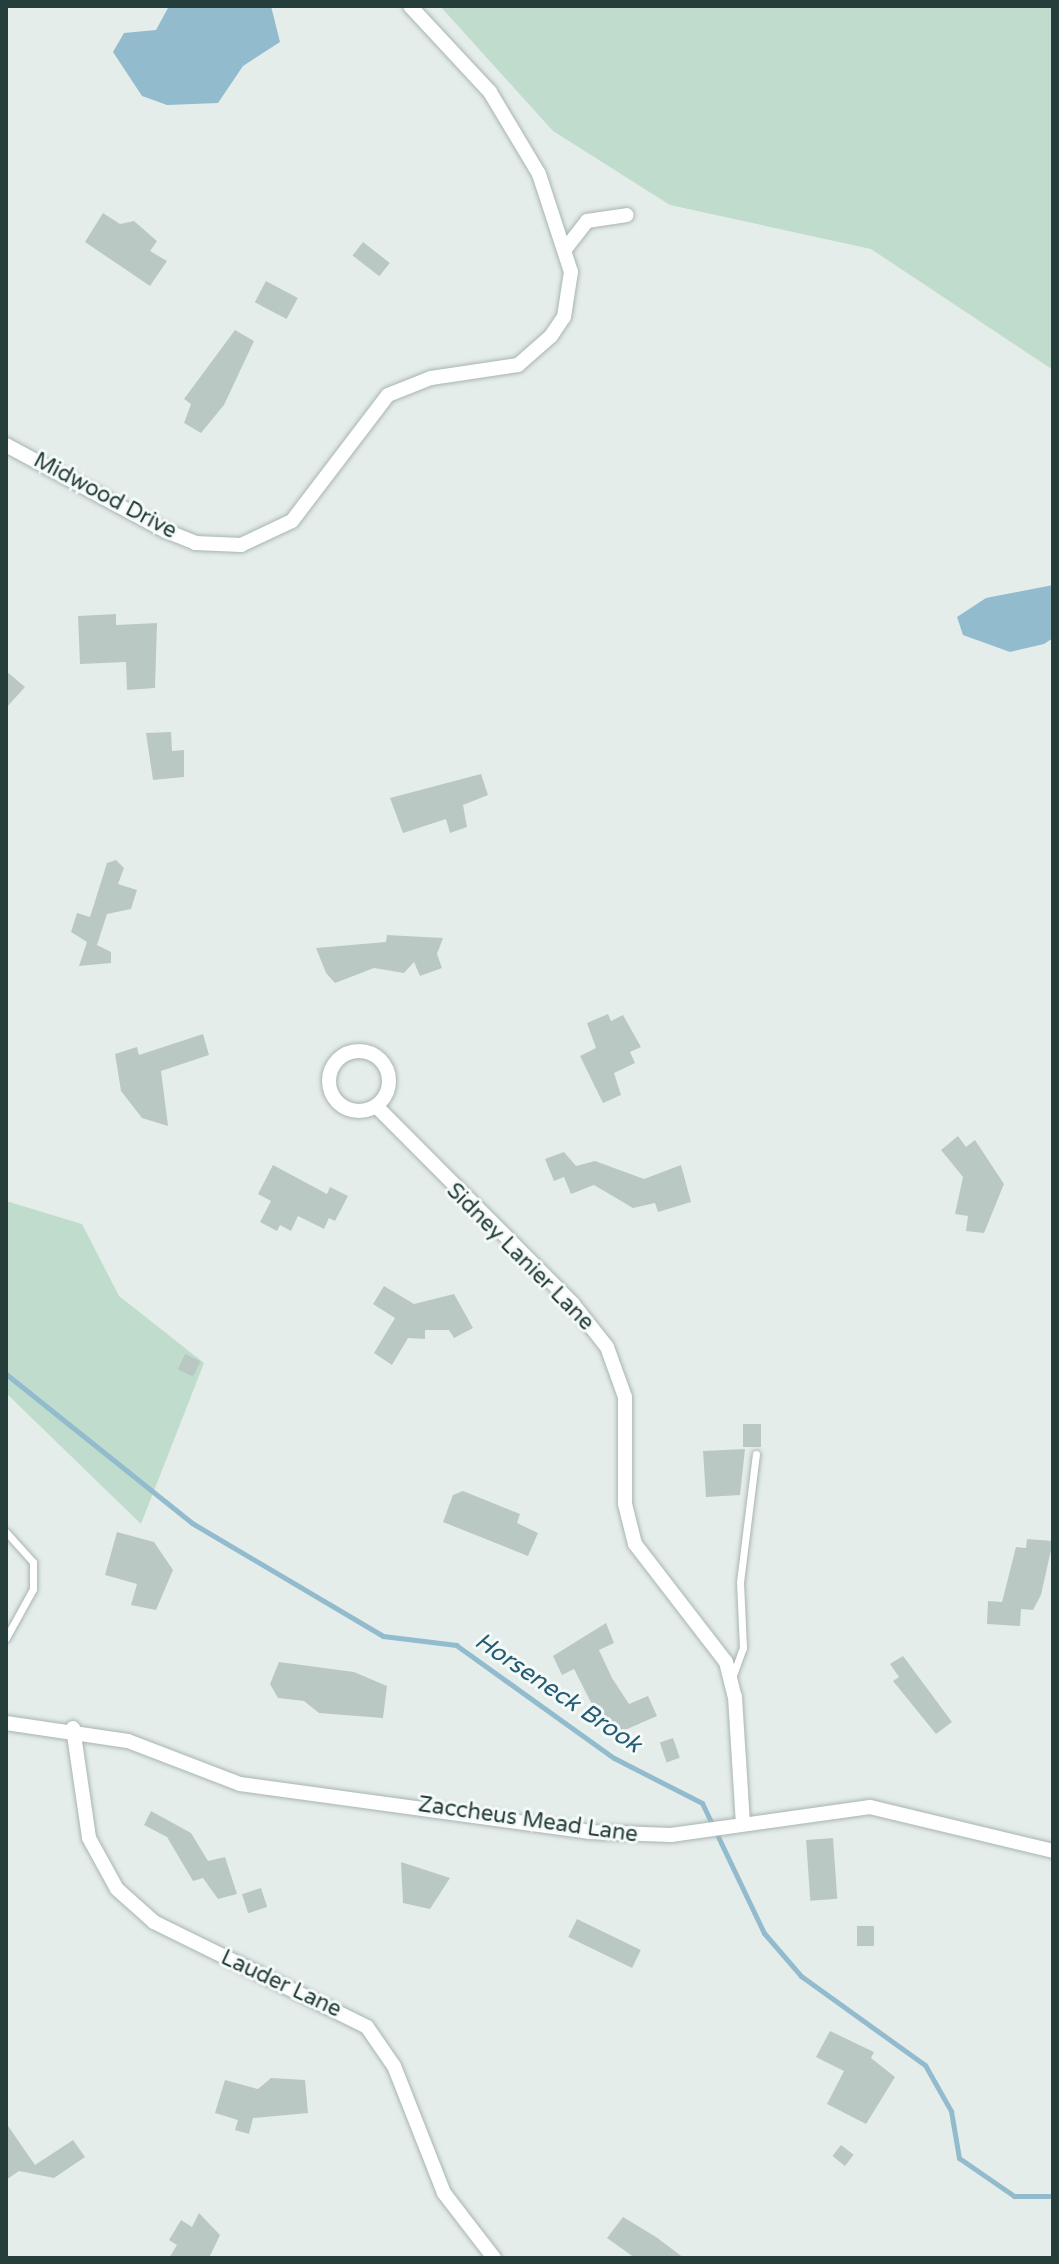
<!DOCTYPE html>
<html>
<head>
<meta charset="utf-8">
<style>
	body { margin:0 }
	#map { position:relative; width:1059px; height:2264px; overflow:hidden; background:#e5edeb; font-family:"Varela Round",sans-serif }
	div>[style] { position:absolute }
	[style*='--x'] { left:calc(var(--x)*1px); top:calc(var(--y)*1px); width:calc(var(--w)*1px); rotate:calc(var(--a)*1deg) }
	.green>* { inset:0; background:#c0dccc }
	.water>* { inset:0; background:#92bbcd }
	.stream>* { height:5px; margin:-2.5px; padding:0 2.5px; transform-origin:2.5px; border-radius:2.5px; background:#92bbcd }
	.building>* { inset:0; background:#bac8c4; transform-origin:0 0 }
	.roads { filter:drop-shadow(0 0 2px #a8b5b3) drop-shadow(0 0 2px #a8b5b3) }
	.lane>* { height:7px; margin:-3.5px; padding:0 3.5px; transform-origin:3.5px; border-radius:3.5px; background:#fff }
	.street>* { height:14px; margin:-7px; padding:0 7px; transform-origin:7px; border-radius:7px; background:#fff }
	.street>.ring { margin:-7px; padding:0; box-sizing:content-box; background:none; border:14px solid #fff; border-radius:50% }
	span { translate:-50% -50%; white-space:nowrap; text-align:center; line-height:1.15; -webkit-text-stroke:6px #f5faf8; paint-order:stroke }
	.street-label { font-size:22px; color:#253e3b }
	.water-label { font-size:24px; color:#235c75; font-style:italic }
	.frame { position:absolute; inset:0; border:8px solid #253e3b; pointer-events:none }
</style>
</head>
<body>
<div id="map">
	<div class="green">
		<i style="clip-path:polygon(440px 6px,1053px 6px,1053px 370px,871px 249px,670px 205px,553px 131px)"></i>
		<i style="clip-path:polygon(6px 1201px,82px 1224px,119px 1296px,204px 1363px,141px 1524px,6px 1393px)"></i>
	</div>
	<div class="water">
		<i style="clip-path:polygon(169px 6px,271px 6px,280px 42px,243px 66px,218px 103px,167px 105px,142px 96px,113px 52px,124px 33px,156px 30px)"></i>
		<i style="clip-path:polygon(1053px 585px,1053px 638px,1044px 644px,1010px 652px,963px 635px,957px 617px,986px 598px)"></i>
	</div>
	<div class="stream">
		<i style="--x:6;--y:1374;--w:238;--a:38.7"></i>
		<i style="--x:192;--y:1523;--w:222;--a:30.6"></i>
		<i style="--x:383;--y:1636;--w:74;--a:7"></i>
		<i style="--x:456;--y:1645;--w:194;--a:35.6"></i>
		<i style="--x:614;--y:1758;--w:99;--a:27.1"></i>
		<i style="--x:702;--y:1803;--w:144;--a:64.5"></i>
		<i style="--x:764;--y:1933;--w:57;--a:49.3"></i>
		<i style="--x:801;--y:1976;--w:153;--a:35.7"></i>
		<i style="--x:925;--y:2065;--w:53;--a:60.5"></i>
		<i style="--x:951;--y:2111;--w:48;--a:80.3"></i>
		<i style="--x:959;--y:2158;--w:67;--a:34.6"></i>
		<i style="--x:1014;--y:2196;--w:39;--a:0"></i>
	</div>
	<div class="building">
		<i style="clip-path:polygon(103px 213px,120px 224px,134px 221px,157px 241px,150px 251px,167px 261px,150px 286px,85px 242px)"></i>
		<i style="left:363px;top:242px;width:34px;height:17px;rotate:38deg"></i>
		<i style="left:266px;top:281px;width:36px;height:24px;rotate:28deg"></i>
		<i style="clip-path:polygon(235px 330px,254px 341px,224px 405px,201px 433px,184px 423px,191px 404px,184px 399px)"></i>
		<i style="clip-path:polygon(116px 614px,116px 625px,157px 623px,155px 688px,127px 690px,126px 662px,80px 664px,78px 616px)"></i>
		<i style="clip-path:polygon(6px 671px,25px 687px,6px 708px)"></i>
		<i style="clip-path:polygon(171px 732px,172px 751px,184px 750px,184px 777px,153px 780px,146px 733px)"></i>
		<i style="clip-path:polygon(481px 774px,488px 795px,463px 805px,467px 827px,450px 833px,446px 819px,403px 833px,390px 798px)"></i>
		<i style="clip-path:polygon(116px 860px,124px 868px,118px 884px,137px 890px,131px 909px,107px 914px,97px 945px,111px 952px,111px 963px,79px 966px,87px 942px,71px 932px,77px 913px,90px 917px,107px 863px)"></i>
		<i style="clip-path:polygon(387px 935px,443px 938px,437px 954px,442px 968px,420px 976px,414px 962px,404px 973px,374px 968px,335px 983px,326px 973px,316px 948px,386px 942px)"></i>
		<i style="clip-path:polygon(608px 1014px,611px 1021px,623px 1015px,641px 1047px,630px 1052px,635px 1063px,614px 1073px,621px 1095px,603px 1103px,580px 1056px,596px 1048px,587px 1023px)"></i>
		<i style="clip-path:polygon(203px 1034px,209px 1055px,161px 1071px,168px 1126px,142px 1118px,121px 1091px,115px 1054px,137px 1047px,139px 1055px)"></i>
		<i style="clip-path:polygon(958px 1136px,966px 1147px,975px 1140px,1004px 1184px,984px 1233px,966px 1231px,968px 1216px,955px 1214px,963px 1177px,941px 1150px)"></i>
		<i style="clip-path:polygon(564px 1152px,576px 1166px,595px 1161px,644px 1179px,681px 1165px,691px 1202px,658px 1212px,655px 1203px,633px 1208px,594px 1185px,571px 1194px,564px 1177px,554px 1181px,545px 1159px)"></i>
		<i style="clip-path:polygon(273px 1165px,327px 1194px,330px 1187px,348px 1196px,335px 1221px,329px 1218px,324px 1229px,298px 1216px,291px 1231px,280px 1225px,277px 1231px,260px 1222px,271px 1201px,258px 1194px)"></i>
		<i style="clip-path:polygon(384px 1286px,414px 1304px,454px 1294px,473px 1328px,454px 1338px,449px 1330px,425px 1330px,425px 1339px,408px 1338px,392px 1365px,374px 1353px,395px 1318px,373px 1304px)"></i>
		<i style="left:185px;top:1354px;width:17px;height:17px;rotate:25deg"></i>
		<i style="left:743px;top:1424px;width:18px;height:23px"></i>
		<i style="clip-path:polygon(745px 1449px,740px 1495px,706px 1497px,703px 1451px)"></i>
		<i style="clip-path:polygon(463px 1491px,520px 1514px,517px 1523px,538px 1533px,528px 1556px,443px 1522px,453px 1495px)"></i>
		<i style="clip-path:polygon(117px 1532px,154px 1542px,173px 1570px,156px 1610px,131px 1605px,137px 1584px,105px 1575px)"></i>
		<i style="clip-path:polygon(1027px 1539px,1053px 1541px,1041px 1595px,1033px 1610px,1021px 1609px,1020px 1626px,987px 1624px,988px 1601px,1002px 1602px,1016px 1547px,1026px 1548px)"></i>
		<i style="clip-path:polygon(606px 1623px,614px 1643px,599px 1650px,612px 1678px,629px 1704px,648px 1696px,657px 1716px,618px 1733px,613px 1722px,603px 1726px,574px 1669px,562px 1675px,553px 1656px)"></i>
		<i style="clip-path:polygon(903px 1656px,952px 1722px,936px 1734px,893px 1681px,899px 1677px,890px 1664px)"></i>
		<i style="clip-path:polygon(279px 1662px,354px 1672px,387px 1686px,383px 1718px,319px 1713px,304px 1701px,278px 1698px,270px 1684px)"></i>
		<i style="left:673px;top:1738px;width:21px;height:14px;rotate:71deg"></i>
		<i style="clip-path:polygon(151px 1811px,191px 1833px,208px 1861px,225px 1857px,237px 1894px,218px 1899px,203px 1878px,193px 1881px,167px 1837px,144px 1825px)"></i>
		<i style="left:833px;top:1838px;width:61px;height:27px;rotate:86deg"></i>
		<i style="clip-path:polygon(401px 1862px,450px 1878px,430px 1909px,403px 1903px)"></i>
		<i style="left:261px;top:1888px;width:20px;height:20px;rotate:72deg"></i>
		<i style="left:577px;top:1919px;width:71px;height:20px;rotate:26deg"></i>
		<i style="left:857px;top:1926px;width:17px;height:20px"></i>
		<i style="clip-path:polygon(830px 2031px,874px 2052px,871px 2058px,895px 2077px,866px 2124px,827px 2104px,844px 2071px,816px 2057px)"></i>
		<i style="clip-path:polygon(271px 2078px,305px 2080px,308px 2113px,253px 2118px,249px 2134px,235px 2130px,238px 2120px,215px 2113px,225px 2080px,258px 2089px)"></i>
		<i style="clip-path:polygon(6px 2123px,35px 2165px,73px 2140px,85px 2157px,54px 2178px,19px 2171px,6px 2180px)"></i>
		<i style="left:841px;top:2145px;width:16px;height:14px;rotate:38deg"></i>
		<i style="clip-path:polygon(199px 2213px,220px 2235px,209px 2258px,169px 2258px,177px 2245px,169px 2240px,181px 2220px,192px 2227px)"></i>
		<i style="clip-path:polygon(623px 2217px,656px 2237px,684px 2258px,635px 2258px,607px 2238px)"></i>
	</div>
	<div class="roads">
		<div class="lane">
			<i style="--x:6;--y:1532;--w:40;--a:48"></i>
			<i style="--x:33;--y:1562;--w:27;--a:90"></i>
			<i style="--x:33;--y:1589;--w:56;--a:118.9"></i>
			<i style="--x:733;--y:1675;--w:29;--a:-70"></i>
			<i style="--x:743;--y:1648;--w:66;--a:-92.6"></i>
			<i style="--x:740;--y:1582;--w:129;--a:-82.9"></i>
		</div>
		<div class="street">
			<i style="--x:566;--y:248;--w:34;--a:-52"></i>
			<i style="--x:587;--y:221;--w:40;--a:-8.5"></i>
			<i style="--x:6;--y:445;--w:182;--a:28.3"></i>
			<i style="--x:166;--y:531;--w:31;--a:22"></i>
			<i style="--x:195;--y:543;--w:46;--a:2.5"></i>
			<i style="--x:241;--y:545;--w:56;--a:-25.2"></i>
			<i style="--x:292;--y:521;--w:158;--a:-52.7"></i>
			<i style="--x:388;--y:395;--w:46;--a:-21.6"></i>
			<i style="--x:431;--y:378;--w:88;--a:-8.5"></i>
			<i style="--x:518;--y:365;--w:44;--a:-41.3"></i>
			<i style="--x:551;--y:336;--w:23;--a:-56"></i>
			<i style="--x:564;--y:317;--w:46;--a:-81.2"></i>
			<i style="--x:571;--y:272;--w:103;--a:-108.1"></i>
			<i style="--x:539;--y:174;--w:96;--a:-120.9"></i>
			<i style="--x:490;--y:92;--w:117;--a:-132.9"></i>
			<i class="ring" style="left:329px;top:1051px;width:46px;height:46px"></i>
			<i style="--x:376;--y:1106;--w:279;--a:45.1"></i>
			<i style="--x:573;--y:1304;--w:55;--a:51.7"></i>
			<i style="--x:607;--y:1347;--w:53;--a:70.2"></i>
			<i style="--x:625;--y:1397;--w:107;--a:90"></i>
			<i style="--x:625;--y:1504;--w:41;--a:76"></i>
			<i style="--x:635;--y:1544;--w:149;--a:52.4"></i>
			<i style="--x:726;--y:1662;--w:36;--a:76"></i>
			<i style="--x:735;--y:1697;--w:127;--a:86.4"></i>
			<i style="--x:6;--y:1723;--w:123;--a:8.4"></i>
			<i style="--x:128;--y:1741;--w:120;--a:21"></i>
			<i style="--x:240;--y:1784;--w:352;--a:7.8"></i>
			<i style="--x:589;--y:1832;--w:82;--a:2.1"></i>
			<i style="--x:671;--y:1835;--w:201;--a:-8"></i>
			<i style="--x:870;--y:1807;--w:188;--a:13.5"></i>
			<i style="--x:73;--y:1728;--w:111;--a:81.7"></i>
			<i style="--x:89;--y:1838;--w:58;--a:61.2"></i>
			<i style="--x:117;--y:1889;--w:50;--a:41.7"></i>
			<i style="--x:154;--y:1922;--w:237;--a:26.2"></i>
			<i style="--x:367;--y:2027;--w:47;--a:55.3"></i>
			<i style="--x:394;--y:2066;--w:136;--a:68.5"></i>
			<i style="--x:444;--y:2193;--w:82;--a:52.4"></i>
		</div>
	</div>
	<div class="street-label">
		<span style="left:105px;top:496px;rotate:28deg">Midwood Drive</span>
		<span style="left:520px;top:1257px;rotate:45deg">Sidney Lanier Lane</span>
		<span style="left:528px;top:1820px;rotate:8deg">Zaccheus Mead Lane</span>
		<span style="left:281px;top:1984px;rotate:25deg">Lauder Lane</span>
	</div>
	<div class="water-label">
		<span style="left:558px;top:1693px;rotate:34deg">Horseneck Brook</span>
	</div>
	<div class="frame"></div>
</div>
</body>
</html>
